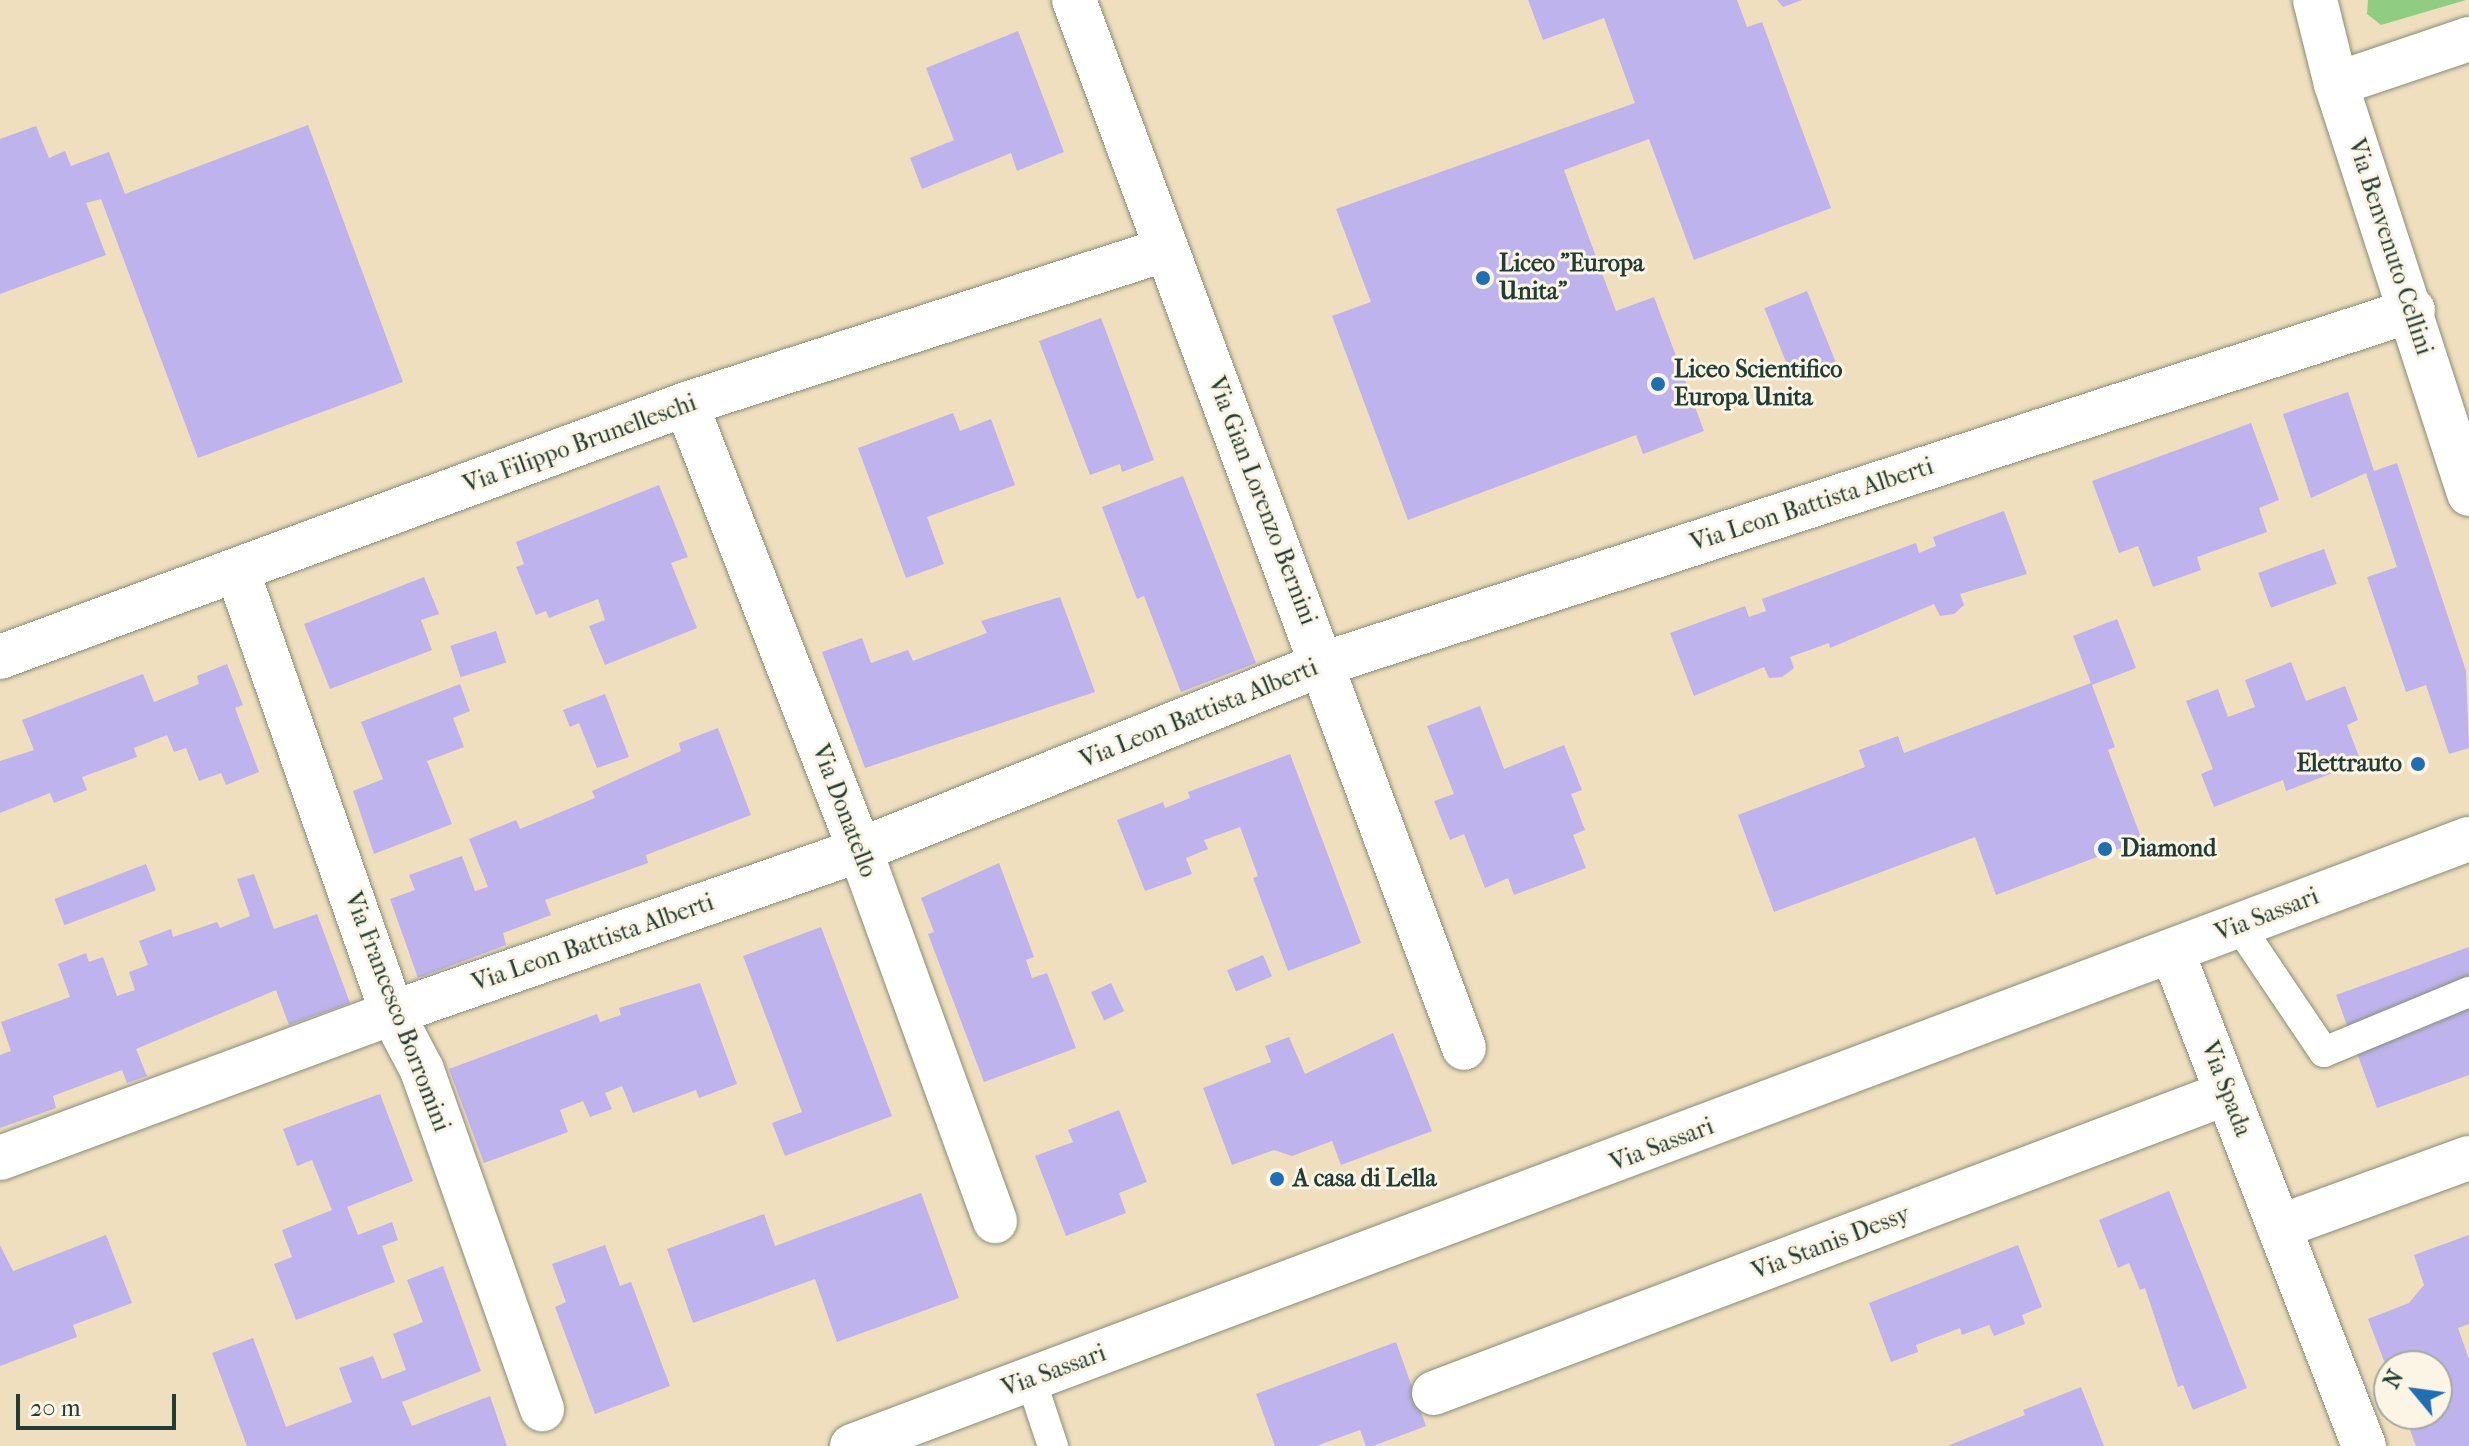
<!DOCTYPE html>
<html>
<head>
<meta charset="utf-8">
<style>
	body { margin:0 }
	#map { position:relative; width:2469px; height:1446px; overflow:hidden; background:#efdfbe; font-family:"IM FELL French Canon",serif }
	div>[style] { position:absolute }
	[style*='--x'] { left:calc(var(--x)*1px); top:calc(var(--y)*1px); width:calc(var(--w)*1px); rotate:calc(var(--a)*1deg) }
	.green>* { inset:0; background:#90cd83 }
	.building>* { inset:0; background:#beb3ec; transform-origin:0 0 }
	.roads { filter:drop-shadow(0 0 2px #878e79) drop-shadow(0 0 2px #878e79) }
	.service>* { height:30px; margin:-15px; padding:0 15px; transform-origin:15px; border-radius:15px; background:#fff }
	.minor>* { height:44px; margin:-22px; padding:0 22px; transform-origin:22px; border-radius:22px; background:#fff }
	.tertiary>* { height:44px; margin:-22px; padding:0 22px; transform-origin:22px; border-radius:22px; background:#fff }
	.dots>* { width:22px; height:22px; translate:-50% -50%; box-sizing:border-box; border:4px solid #fcf5e5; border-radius:50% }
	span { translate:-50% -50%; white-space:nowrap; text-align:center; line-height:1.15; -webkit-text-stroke:6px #fcf5e5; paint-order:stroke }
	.street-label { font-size:24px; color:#1f3d34 }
	.poi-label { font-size:24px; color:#1f3d34; font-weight:700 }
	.left { translate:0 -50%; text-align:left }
	.right { translate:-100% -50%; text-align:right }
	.north { position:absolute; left:2373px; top:1350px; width:80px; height:80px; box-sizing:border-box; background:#fcf5e5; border:2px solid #a4ab9e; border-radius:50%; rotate:299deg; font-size:22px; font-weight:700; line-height:32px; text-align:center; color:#1f3d34 }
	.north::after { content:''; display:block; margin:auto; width:28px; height:36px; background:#1f6fb2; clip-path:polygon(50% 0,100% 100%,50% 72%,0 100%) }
	.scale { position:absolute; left:16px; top:1394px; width:160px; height:36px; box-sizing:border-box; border:4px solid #1f3d34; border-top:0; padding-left:10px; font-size:24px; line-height:28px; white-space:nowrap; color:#1f3d34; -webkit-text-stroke:6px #fcf5e5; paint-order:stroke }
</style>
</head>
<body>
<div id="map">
	<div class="green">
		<i style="clip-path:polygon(2368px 0,2466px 0,2381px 25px,2367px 14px)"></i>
	</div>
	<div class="building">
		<i style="clip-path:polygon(1528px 0,1737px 0,1747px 27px,1762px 22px,1831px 208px,1694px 260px,1649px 139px,1564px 170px,1616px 311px,1654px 297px,1704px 431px,1643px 454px,1636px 435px,1408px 520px,1332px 316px,1371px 302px,1336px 209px,1635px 103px,1604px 18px,1543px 40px)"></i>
		<i style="clip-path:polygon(1777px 0,1802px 0,1783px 7px)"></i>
		<i style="clip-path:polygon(1018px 31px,1064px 152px,1017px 171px,1011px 153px,922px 189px,910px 158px,954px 140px,926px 68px)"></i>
		<i style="clip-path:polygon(308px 125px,403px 382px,198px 458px,101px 199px,86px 203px,106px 255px,0 294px,0 139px,36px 126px,49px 158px,65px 151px,71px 166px,109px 152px,125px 194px)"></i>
		<i style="left:1807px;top:291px;width:76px;height:46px;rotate:68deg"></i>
		<i style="clip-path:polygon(1101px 318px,1154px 460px,1122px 472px,1120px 464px,1090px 475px,1039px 341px)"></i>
		<i style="clip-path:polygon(2348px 392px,2374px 471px,2397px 463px,2466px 671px,2469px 748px,2449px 754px,2426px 685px,2406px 692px,2367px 577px,2397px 567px,2366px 473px,2311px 498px,2283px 414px)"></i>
		<i style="clip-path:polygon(953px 413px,960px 431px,991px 419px,1015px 485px,927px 517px,944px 564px,906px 578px,858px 448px)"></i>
		<i style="clip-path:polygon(2251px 423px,2279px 500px,2259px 508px,2267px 532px,2197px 557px,2201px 570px,2153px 587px,2138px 546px,2119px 553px,2092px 481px)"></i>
		<i style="clip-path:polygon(1183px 476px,1256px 663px,1181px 692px,1144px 596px,1137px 599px,1102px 507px)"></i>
		<i style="clip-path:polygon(659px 485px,688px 557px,671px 563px,697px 628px,605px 665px,589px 626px,605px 620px,598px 599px,549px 618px,546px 611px,536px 615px,516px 567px,524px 564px,516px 542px)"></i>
		<i style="clip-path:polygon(2004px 511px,2027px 574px,1960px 594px,1964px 605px,1954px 614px,1940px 616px,1934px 604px,1830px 648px,1829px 643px,1790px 657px,1794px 668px,1782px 677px,1769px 678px,1764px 667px,1694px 696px,1670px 633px,1745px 606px,1749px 617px,1766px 611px,1762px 599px,1916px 543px,1919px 553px,1936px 546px,1933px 537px)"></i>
		<i style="left:2324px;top:549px;width:37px;height:70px;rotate:70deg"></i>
		<i style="clip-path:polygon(424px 577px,439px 614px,421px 620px,432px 650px,330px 689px,304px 624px)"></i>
		<i style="clip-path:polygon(1060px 597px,1095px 692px,865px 768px,822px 652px,862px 638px,871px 663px,908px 650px,913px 661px,987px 633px,981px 621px)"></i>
		<i style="clip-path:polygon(2117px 619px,2136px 668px,2092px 685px,2115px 747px,2108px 750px,2142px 840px,1996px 895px,1975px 837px,1774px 912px,1738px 815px,1865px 767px,1859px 750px,1898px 736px,1904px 753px,2091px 683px,2073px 636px)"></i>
		<i style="left:496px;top:631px;width:33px;height:48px;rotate:72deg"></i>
		<i style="clip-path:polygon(2291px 662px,2306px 701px,2345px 686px,2358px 720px,2347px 725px,2361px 762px,2286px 791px,2283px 780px,2214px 807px,2201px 774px,2213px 769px,2186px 701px,2218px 689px,2228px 717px,2255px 707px,2245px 680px)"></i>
		<i style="clip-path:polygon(227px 664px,243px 705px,235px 708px,259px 772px,226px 785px,221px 773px,199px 781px,186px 748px,174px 752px,167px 735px,134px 748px,137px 757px,82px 777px,87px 790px,54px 803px,50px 793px,0 813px,0 761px,34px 750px,22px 720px,143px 674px,154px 702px,199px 684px,197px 676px)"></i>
		<i style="clip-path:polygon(460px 684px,470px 711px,453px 718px,464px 747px,427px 761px,452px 824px,374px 854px,353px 791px,383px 779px,361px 722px)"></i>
		<i style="clip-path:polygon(605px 694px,629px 757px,597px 768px,579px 723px,570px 727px,563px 710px)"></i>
		<i style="clip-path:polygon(1480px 706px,1504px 769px,1564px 745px,1582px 790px,1571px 794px,1585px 830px,1573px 835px,1586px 868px,1514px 895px,1508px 878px,1485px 888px,1464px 834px,1450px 840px,1434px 801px,1454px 794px,1427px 726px)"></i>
		<i style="clip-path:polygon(718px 728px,751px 815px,646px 855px,648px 863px,545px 900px,551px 915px,503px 933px,506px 945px,418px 978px,390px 899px,415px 890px,409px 875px,462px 856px,475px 891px,488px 887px,469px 839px,516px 820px,520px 829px,595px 798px,592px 791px,681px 751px,679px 743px)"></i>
		<i style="clip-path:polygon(1290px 754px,1361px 943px,1288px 971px,1253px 878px,1258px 876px,1240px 827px,1204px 840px,1208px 849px,1186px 858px,1192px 874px,1145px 891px,1117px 820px,1163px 802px,1165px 808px,1190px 798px,1188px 792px)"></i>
		<i style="clip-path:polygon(999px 863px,1034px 957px,1026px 960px,1032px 978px,1047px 973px,1076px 1048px,984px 1082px,928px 934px,934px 932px,921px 898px)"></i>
		<i style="left:146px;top:864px;width:28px;height:98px;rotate:69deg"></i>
		<i style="clip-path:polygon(254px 874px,274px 929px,317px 914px,350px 1003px,289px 1025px,276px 990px,136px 1049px,147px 1076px,127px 1083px,122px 1070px,53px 1096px,56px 1108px,0 1128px,0 1055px,11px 1051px,1px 1022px,70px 997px,58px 964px,86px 953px,89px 962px,103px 957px,117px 996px,135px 990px,129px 972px,148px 965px,139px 941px,171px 929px,173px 937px,217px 922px,220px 928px,250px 916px,237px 879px)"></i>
		<i style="clip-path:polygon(821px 927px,892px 1116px,785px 1156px,772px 1123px,802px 1112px,743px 956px)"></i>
		<i style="clip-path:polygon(2469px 947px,2469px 1075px,2377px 1108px,2336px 995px)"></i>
		<i style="left:1263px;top:955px;width:23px;height:39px;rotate:67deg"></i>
		<i style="clip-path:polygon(700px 983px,737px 1084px,699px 1098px,696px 1090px,633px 1113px,622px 1086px,605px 1093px,612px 1109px,590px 1117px,583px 1101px,560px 1110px,568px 1132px,484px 1163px,449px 1069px,597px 1014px,600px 1022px,621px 1015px,619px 1008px)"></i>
		<i style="left:1111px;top:983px;width:31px;height:22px;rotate:65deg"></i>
		<i style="clip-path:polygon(1393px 1033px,1432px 1131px,1341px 1165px,1332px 1141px,1292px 1156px,1274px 1150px,1232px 1165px,1203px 1088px,1271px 1062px,1265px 1046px,1289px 1037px,1305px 1074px)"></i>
		<i style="clip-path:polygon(380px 1094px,413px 1181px,347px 1207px,358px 1235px,392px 1222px,398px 1240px,382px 1246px,395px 1282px,296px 1320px,274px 1264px,292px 1257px,282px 1230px,332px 1210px,312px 1160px,297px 1166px,283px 1129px)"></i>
		<i style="clip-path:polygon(1119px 1110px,1147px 1182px,1119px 1193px,1126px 1213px,1066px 1236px,1035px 1156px,1073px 1142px,1068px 1130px)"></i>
		<i style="clip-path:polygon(2169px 1191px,2247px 1388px,2193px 1410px,2183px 1385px,2178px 1387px,2145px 1288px,2140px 1290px,2129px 1263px,2118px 1268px,2099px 1220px)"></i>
		<i style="clip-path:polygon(921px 1193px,959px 1298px,837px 1342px,815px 1279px,693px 1323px,667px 1249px,764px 1214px,775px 1246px)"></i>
		<i style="clip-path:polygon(106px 1235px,132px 1303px,73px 1325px,77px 1337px,0 1366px,0 1245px,13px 1271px)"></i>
		<i style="clip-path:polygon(2469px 1235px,2469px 1324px,2458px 1328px,2469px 1359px,2469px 1446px,2416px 1446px,2404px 1414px,2437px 1414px,2437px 1366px,2389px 1366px,2389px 1374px,2368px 1319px,2409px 1303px,2424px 1285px,2414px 1255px)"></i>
		<i style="clip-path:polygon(605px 1245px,620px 1286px,631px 1282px,670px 1386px,595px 1414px,555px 1307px,566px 1302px,552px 1264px)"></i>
		<i style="clip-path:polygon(2018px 1245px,2042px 1307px,2022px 1315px,2025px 1324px,1994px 1336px,1989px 1325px,1962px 1335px,1960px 1328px,1916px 1345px,1918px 1352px,1891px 1362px,1869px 1303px)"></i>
		<i style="clip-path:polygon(443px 1266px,481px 1371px,402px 1402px,412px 1426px,490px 1396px,507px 1446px,247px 1446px,212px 1353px,253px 1338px,286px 1427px,352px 1402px,339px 1368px,373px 1356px,382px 1379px,406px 1370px,393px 1334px,423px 1322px,407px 1280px)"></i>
		<i style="clip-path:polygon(1396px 1342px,1426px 1426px,1373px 1446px,1366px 1446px,1360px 1430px,1316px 1446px,1275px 1446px,1256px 1394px)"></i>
		<i style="clip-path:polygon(2081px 1387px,2104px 1446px,1947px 1446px,2025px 1415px,2023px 1410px)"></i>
	</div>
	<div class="roads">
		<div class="service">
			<i style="--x:2239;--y:926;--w:152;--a:56"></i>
			<i style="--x:2324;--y:1052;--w:157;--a:-22.5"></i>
			<i style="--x:1031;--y:1380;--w:70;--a:71.6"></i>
		</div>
		<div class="minor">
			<i style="--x:1074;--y:0;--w:1118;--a:69.59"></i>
			<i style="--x:2315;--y:0;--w:87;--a:76"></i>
			<i style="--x:2336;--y:84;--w:431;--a:72"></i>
			<i style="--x:2336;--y:84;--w:140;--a:-18.7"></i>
			<i style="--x:686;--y:404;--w:479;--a:68.7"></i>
			<i style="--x:860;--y:850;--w:395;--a:70"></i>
			<i style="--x:237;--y:570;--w:469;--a:70.7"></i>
			<i style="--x:392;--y:1013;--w:64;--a:62.2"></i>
			<i style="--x:422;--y:1070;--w:360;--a:70.5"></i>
			<i style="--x:0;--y:657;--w:731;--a:-20.24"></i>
			<i style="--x:686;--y:404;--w:505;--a:-17.86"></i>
			<i style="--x:2172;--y:951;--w:531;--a:68.8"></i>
			<i style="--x:0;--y:1158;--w:418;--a:-20.3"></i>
			<i style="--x:392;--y:1013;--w:496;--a:-19.2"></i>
			<i style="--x:860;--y:850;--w:499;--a:-21.9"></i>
			<i style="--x:1323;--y:664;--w:1146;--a:-17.99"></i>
			<i style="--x:2279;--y:1227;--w:202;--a:-20"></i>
			<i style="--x:1434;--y:1393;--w:848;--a:-20.72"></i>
		</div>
		<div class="tertiary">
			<i style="--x:852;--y:1446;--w:1727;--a:-20.58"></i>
		</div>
	</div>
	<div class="dots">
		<i style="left:1483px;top:278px;background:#1f6fb2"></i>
		<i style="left:1658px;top:384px;background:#1f6fb2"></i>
		<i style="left:2418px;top:764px;background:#1f6fb2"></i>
		<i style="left:2105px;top:849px;background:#1f6fb2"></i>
		<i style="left:1277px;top:1179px;background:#1f6fb2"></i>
	</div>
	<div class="street-label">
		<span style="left:2390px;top:247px;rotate:72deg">Via Benvenuto Cellini</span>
		<span style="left:580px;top:444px;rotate:-20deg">Via Filippo Brunelleschi</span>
		<span style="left:1262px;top:501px;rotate:69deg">Via Gian Lorenzo Bernini</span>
		<span style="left:1812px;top:505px;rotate:-18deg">Via Leon Battista Alberti</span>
		<span style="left:1199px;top:714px;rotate:-22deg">Via Leon Battista Alberti</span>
		<span style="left:844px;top:811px;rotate:69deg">Via Donatello</span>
		<span style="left:2267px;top:915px;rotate:-21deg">Via Sassari</span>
		<span style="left:593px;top:943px;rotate:-19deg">Via Leon Battista Alberti</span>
		<span style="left:397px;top:1012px;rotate:69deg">Via Francesco Borromini</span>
		<span style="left:2226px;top:1089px;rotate:69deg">Via Spada</span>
		<span style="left:1662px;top:1145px;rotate:-21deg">Via Sassari</span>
		<span style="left:1831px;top:1243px;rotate:-21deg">Via Stanis Dessy</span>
		<span style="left:1054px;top:1371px;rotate:-20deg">Via Sassari</span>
	</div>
	<div class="poi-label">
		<span class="left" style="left:1499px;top:278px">Liceo "Europa<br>Unita"</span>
		<span class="left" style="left:1674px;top:384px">Liceo Scientifico<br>Europa Unita</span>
		<span class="right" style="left:2402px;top:764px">Elettrauto</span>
		<span class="left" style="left:2121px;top:849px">Diamond</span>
		<span class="left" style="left:1293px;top:1179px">A casa di Lella</span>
	</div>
	<div class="north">N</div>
	<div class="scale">20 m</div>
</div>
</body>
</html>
